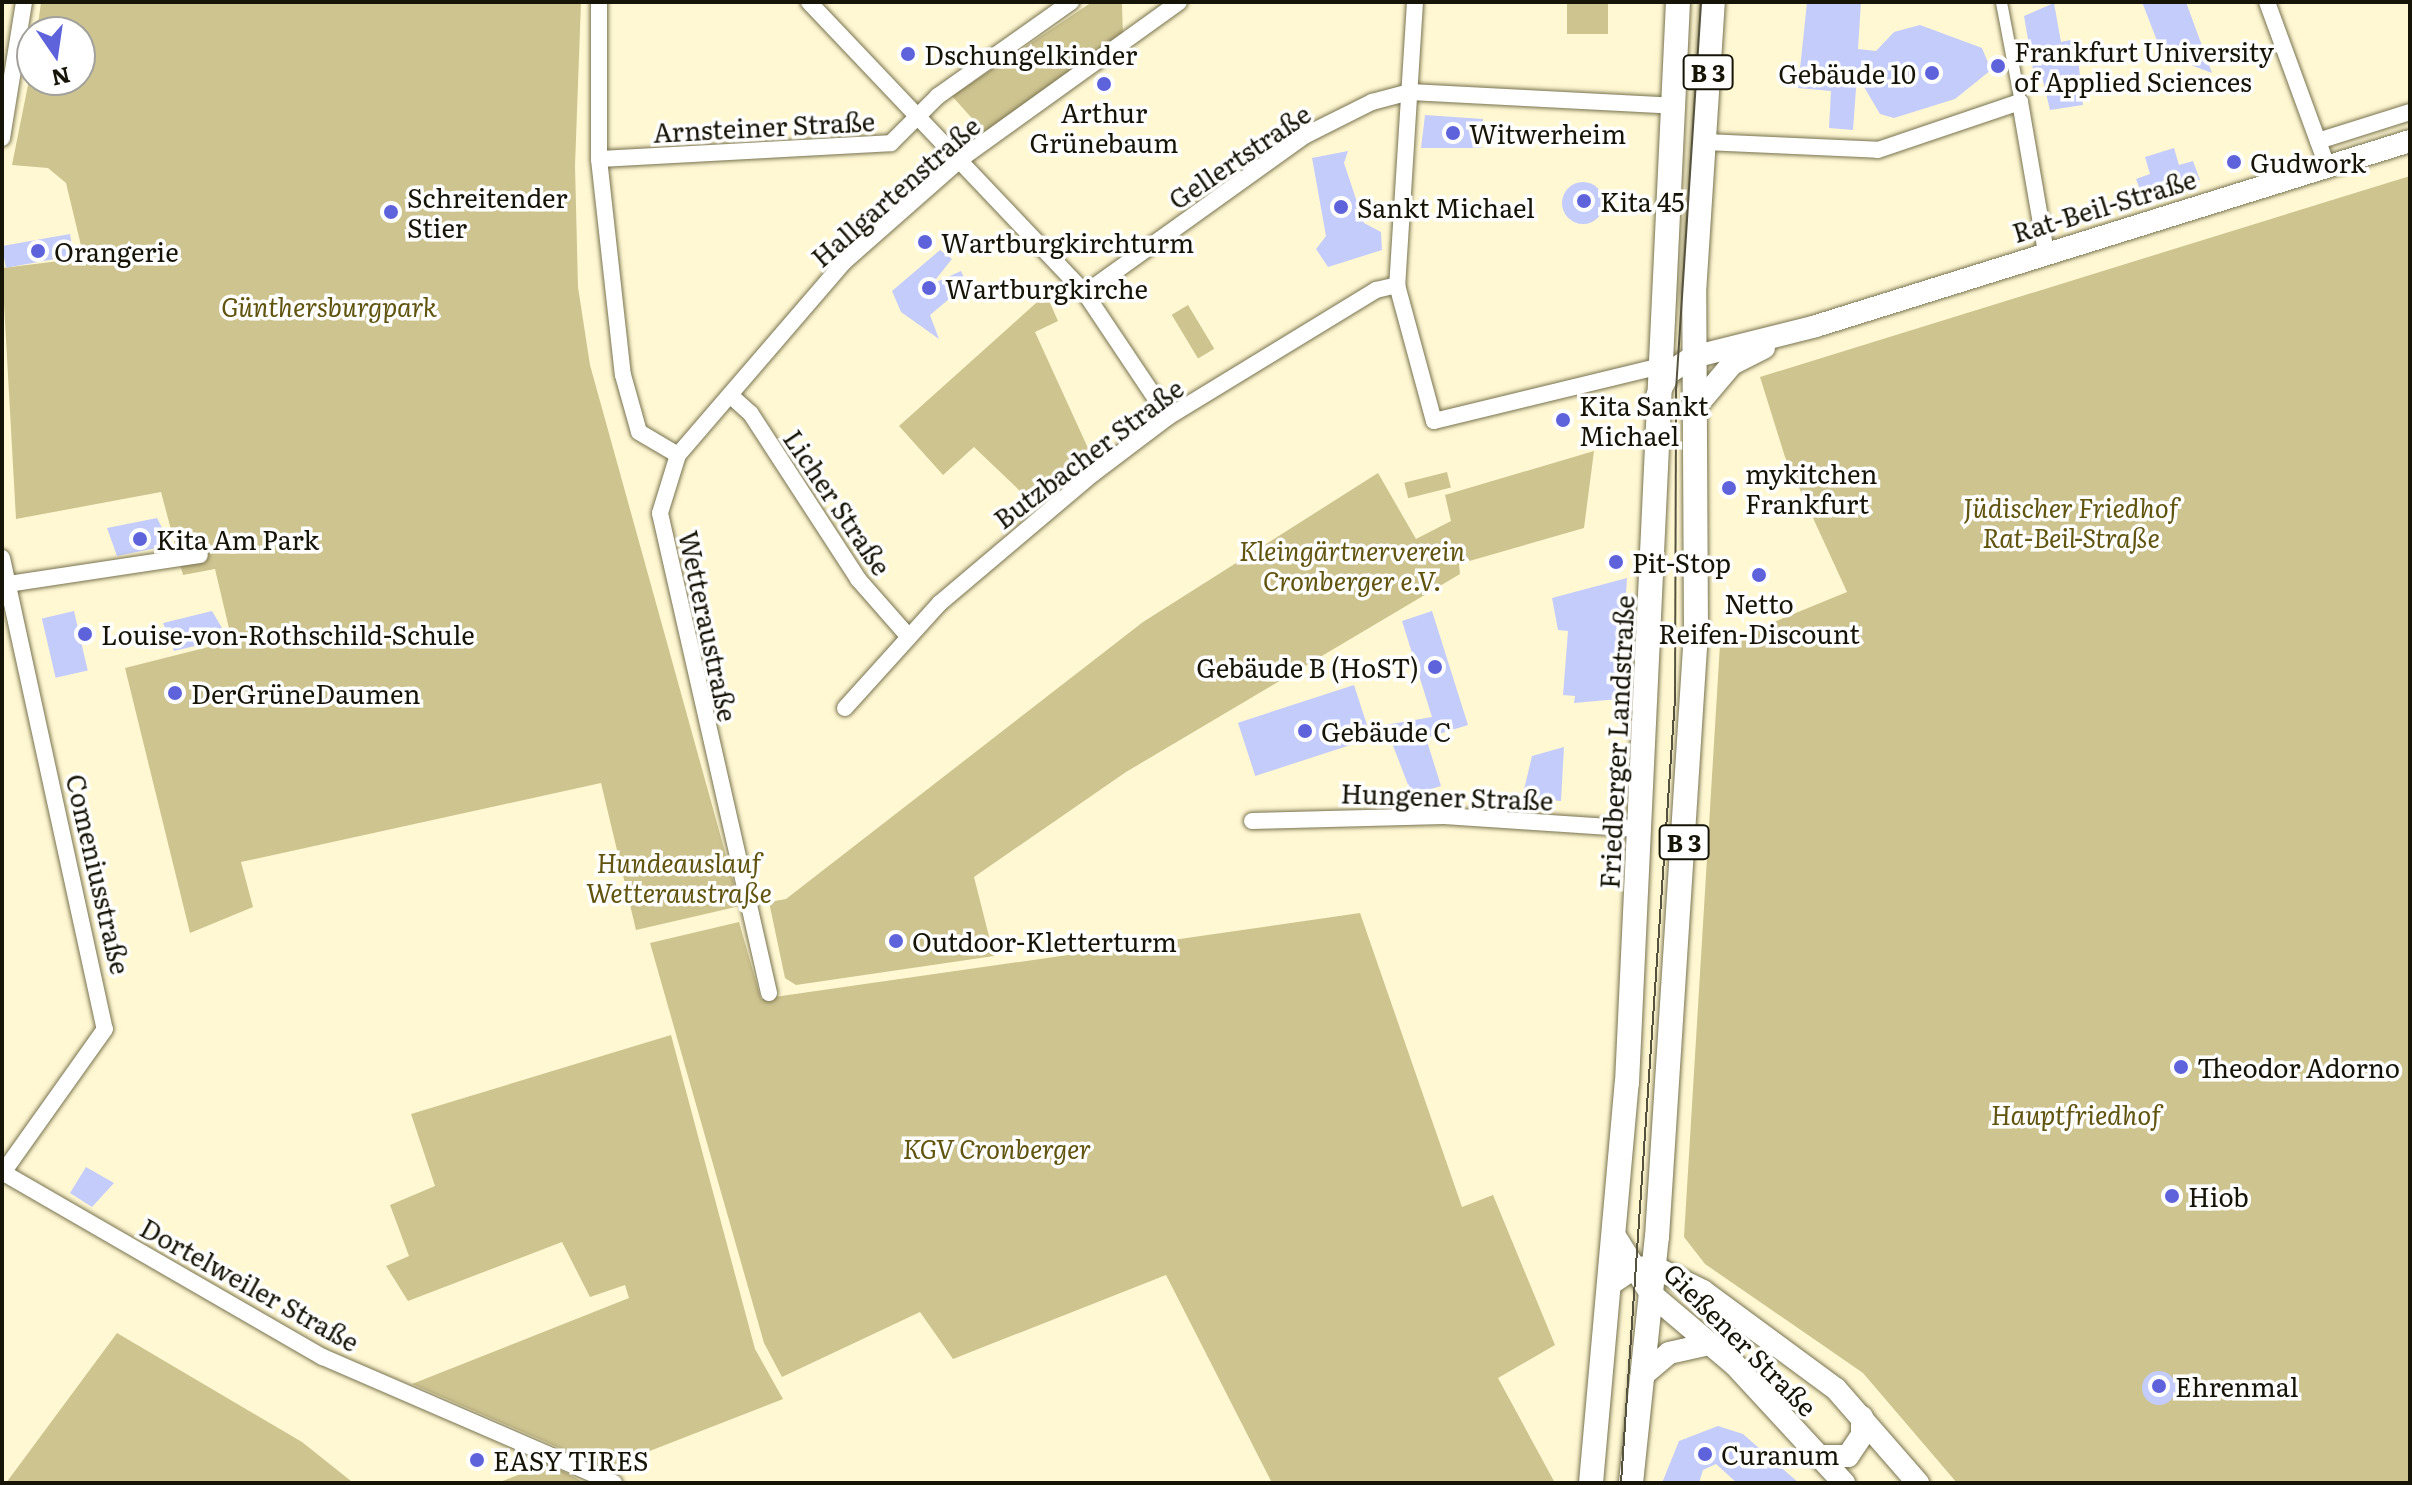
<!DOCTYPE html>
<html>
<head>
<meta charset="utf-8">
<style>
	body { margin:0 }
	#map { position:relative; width:2412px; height:1485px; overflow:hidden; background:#fff8d2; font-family:Literata,serif }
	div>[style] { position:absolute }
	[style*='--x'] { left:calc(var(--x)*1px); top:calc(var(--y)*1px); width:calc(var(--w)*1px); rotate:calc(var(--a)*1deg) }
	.green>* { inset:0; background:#cec490; transform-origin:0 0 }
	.building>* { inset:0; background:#c4ccfc; transform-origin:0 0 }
	.round { border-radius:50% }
	.roads { filter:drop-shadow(0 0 2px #787250) drop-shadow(0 0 2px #787250) }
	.pedestrian>* { height:11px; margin:-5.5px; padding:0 5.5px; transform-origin:5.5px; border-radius:5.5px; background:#fff }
	.minor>* { height:16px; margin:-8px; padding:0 8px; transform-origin:8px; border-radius:8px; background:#fff }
	.secondary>* { height:22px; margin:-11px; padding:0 11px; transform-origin:11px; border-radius:11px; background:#fff }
	.primary>* { height:24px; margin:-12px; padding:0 12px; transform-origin:12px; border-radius:12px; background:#fff }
	.tram>* { height:2px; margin:-1px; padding:0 1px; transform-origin:1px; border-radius:1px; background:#55523e }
	.dots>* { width:22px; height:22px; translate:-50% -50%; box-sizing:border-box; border:4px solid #fff; border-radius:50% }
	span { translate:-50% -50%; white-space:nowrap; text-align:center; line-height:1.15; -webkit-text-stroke:7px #fff; paint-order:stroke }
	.shield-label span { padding:2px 6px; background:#fff; border:2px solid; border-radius:6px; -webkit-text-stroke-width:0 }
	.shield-label { font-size:24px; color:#161407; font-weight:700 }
	.poi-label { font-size:26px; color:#161407 }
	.left { translate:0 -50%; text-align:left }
	.right { translate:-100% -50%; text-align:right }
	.street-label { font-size:26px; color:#161407 }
	.park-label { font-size:26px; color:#60540e; font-style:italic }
	.frame { position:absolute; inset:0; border:4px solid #161407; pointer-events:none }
	.north { position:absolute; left:16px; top:16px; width:80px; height:80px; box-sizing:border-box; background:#fff; border:2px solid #a2a19c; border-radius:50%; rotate:167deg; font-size:22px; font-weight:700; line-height:32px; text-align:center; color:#161407 }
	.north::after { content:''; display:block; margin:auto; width:28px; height:36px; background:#5f63db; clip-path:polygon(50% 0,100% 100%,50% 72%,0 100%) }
</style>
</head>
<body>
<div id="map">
	<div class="green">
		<i style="clip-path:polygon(41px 2px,581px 2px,575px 166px,578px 287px,590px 365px,740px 906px,636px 930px,601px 783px,241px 862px,253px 907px,190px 933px,125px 668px,232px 641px,215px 569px,183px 575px,161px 492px,16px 519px,2px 268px,84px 258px,66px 183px,48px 168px,12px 165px,32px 65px,32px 80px,80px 80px,80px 32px,37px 32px)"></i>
		<i style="clip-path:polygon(1092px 2px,1122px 3px,1123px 39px,986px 134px,952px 96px)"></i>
		<i style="left:1567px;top:2px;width:41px;height:32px"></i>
		<i style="clip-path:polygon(2410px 176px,2410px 1483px,1957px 1483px,1863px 1373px,1705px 1264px,1684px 1237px,1720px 644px,1847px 592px,1785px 457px,1760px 377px)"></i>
		<i style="clip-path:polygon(1046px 294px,1058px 321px,1035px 332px,1098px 470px,1044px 514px,974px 447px,943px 475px,899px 426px)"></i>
		<i style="left:1188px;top:305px;width:51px;height:19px;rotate:59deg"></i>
		<i style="clip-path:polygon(1594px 451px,1584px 528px,1459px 564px,1460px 574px,1126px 772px,974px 877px,994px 956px,796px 985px,785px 978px,769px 902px,786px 899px,1143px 622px,1378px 473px,1416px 539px,1451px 521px,1445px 495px)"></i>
		<i style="left:1447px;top:472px;width:16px;height:44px;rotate:76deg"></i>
		<i style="clip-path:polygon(1360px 913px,1462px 1207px,1493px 1195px,1555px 1345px,1498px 1378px,1555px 1483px,1272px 1483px,1166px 1275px,953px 1359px,920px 1312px,782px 1377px,764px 1343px,650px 943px,739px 922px,761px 999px)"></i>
		<i style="clip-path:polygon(671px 1035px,755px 1349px,783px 1399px,606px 1468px,412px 1384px,629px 1298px,625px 1285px,590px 1297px,562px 1242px,408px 1301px,386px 1266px,409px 1256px,390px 1205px,435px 1186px,411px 1114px)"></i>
		<i style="clip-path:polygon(117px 1333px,302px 1442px,351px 1481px,6px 1483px)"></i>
		<i style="clip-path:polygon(547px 1463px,583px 1482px,498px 1483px)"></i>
	</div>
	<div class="building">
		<i style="clip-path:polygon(1807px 2px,1861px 2px,1858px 49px,1876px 51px,1894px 32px,1920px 25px,1982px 48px,1991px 70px,1955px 99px,1894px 118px,1880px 114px,1857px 75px,1853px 130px,1829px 128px,1831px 91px,1798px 88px)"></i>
		<i style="clip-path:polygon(2142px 2px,2186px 2px,2212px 73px,2180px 61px,2166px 64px)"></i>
		<i style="clip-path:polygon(2054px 3px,2061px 42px,2076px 39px,2083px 105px,2050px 110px,2042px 77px,2027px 81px,2033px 69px,2024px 16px)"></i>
		<i style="clip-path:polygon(1425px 115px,1483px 119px,1482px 148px,1421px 148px)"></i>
		<i style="clip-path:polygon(2174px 148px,2179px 165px,2193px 161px,2200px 180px,2143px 198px,2136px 179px,2150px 174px,2145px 157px)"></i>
		<i style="clip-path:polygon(1348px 151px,1344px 163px,1364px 223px,1381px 232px,1382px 250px,1328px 267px,1316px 249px,1326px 236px,1312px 158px)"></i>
		<i class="round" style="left:1562px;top:182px;width:42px;height:42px"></i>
		<i style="left:70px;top:234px;width:22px;height:69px;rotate:80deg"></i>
		<i style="clip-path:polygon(940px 250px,952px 259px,932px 284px,961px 271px,967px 284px,930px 315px,939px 339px,901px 312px,892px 291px)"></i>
		<i style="clip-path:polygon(157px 518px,171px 545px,117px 556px,107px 528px)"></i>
		<i style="clip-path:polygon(1627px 578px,1619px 699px,1574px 703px,1575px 696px,1563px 695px,1568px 631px,1558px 630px,1552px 598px)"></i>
		<i style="left:74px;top:611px;width:61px;height:33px;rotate:77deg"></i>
		<i style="clip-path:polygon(212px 611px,228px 638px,174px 651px,163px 623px)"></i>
		<i style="clip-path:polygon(1432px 611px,1468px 725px,1426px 738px,1441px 786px,1412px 795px,1385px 725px,1432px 717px,1402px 621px)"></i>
		<i style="left:1354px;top:685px;width:56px;height:122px;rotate:72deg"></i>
		<i style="clip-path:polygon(1564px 747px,1561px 801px,1522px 798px,1532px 756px)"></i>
		<i style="clip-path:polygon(86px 1167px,114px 1183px,92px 1207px,70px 1193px)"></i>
		<i class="round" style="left:2142px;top:1371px;width:34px;height:34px"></i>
		<i style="clip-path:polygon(1718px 1426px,1743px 1434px,1799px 1483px,1737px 1483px,1716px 1464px,1703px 1470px,1699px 1483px,1662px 1483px,1679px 1441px)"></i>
	</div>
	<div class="roads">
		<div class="pedestrian">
			<i style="--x:2001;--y:2;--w:102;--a:79.2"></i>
		</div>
		<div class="minor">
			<i style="--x:599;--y:2;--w:157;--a:90"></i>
			<i style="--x:599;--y:159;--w:217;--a:83.7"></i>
			<i style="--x:623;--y:375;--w:59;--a:74.3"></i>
			<i style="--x:639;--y:432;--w:45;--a:30.5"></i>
			<i style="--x:809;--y:2;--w:401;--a:46.5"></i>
			<i style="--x:1085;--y:293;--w:149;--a:56.2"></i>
			<i style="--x:1415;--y:2;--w:284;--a:93.6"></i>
			<i style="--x:1397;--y:285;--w:141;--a:74.8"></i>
			<i style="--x:1434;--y:421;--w:242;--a:-13.6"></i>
			<i style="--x:2267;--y:2;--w:175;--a:69.9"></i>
			<i style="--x:2;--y:138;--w:138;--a:-80.8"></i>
			<i style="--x:2318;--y:141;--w:96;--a:-17.5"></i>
			<i style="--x:1705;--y:142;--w:173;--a:2.6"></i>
			<i style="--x:1878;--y:150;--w:150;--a:-18.7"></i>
			<i style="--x:2020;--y:102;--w:152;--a:80.2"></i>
			<i style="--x:599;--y:159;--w:292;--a:-3.1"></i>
			<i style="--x:891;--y:143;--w:66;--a:-45"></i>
			<i style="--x:938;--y:96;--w:163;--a:-35.3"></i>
			<i style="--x:1085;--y:293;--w:272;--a:-35.6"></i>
			<i style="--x:1306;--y:135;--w:74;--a:-26.6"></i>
			<i style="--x:1372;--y:102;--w:39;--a:-15"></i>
			<i style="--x:1410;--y:92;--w:264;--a:3"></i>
			<i style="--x:730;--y:395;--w:28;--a:42"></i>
			<i style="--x:751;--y:414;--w:197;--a:57"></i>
			<i style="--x:858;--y:579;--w:76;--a:48.7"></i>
			<i style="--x:2;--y:558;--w:482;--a:77.7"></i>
			<i style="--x:105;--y:1029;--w:178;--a:125.4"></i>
			<i style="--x:2;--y:585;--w:200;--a:-8.6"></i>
			<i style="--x:845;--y:708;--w:142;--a:-47.9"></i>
			<i style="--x:940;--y:603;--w:202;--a:-40.2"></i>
			<i style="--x:1094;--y:473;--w:93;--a:-37.1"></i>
			<i style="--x:1168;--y:417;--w:244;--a:-31.4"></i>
			<i style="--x:1376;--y:290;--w:22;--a:-13"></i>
			<i style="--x:1252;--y:821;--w:192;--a:-1.5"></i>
			<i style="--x:1444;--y:816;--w:196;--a:3.8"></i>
			<i style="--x:769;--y:993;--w:492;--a:-102.8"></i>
			<i style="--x:660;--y:513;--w:61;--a:-72.8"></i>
			<i style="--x:678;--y:455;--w:255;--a:-49.3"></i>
			<i style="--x:844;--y:262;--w:157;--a:-41.4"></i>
			<i style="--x:962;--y:158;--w:267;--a:-35.7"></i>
			<i style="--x:2;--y:1172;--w:370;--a:30"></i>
			<i style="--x:323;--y:1357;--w:317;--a:23.4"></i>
		</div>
		<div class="secondary">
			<i style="--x:1657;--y:396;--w:27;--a:-62"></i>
			<i style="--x:1670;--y:372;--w:27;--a:-33"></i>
			<i style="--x:1693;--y:357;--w:127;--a:-14.1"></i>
			<i style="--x:1816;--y:326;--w:622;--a:-17.3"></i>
			<i style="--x:1694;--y:409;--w:59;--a:-49.8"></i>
			<i style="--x:1732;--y:364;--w:36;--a:-27"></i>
			<i style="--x:1613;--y:1233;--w:72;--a:58.1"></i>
			<i style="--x:1651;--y:1294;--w:110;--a:40.2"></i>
			<i style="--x:1735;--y:1365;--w:161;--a:47.3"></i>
			<i style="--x:1612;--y:1283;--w:27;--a:-34"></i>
			<i style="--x:1634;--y:1268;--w:20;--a:-3"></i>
			<i style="--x:1654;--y:1267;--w:55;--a:26.1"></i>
			<i style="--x:1703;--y:1291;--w:165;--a:36.4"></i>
			<i style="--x:1836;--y:1389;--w:125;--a:48.9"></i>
			<i style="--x:1643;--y:1375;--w:34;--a:-40"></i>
			<i style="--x:1669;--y:1353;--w:41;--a:-12.7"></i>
			<i style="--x:1818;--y:1456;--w:30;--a:0"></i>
			<i style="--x:1848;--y:1456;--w:25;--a:-56"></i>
			<i style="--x:1862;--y:1435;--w:18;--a:-90"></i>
		</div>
		<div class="primary">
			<i style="--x:1591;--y:1483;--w:402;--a:-84.9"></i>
			<i style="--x:1627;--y:1083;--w:1082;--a:-87.3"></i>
			<i style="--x:1631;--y:1483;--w:247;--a:-84"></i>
			<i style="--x:1657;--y:1237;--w:605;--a:-86.31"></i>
			<i style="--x:1696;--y:633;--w:340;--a:-90.3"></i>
			<i style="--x:1694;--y:293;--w:292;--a:-86.3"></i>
		</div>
	</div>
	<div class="tram">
		<i style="--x:1621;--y:1483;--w:786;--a:-86.06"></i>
		<i style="--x:1675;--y:699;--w:309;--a:-89.8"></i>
		<i style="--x:1676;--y:390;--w:389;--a:-86.3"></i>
	</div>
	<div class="dots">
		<i style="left:908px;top:54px;background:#5f63db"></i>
		<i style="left:1998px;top:66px;background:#5f63db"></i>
		<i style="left:1932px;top:73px;background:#5f63db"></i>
		<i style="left:1104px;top:84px;background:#5f63db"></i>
		<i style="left:1453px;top:133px;background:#5f63db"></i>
		<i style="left:2234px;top:162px;background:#5f63db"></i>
		<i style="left:1584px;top:201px;background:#5f63db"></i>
		<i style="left:1341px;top:207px;background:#5f63db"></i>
		<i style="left:391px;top:212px;background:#5f63db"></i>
		<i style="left:925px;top:242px;background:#5f63db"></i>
		<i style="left:38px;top:251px;background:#5f63db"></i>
		<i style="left:929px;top:288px;background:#5f63db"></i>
		<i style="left:1563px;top:420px;background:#5f63db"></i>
		<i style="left:1729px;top:488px;background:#5f63db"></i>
		<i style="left:140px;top:539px;background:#5f63db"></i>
		<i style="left:1616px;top:562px;background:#5f63db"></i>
		<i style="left:1759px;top:575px;background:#5f63db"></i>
		<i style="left:85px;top:634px;background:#5f63db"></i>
		<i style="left:1435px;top:667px;background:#5f63db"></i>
		<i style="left:175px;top:693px;background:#5f63db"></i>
		<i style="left:1305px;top:731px;background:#5f63db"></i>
		<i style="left:896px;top:941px;background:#5f63db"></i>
		<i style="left:2181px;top:1067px;background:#5f63db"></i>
		<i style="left:2172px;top:1196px;background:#5f63db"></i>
		<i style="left:2159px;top:1386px;background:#5f63db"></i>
		<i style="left:1705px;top:1454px;background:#5f63db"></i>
		<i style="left:477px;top:1460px;background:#5f63db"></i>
	</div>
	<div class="shield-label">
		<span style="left:1708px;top:72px">B 3</span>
		<span style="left:1684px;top:842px">B 3</span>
	</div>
	<div class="poi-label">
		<span class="left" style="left:2014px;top:66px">Frankfurt University<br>of Applied Sciences</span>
		<span class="left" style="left:924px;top:54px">Dschungelkinder</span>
		<span class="right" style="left:1916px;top:73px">Gebäude 10</span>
		<span style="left:1104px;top:127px">Arthur<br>Grünebaum</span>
		<span class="left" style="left:1469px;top:133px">Witwerheim</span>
		<span class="left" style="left:2250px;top:162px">Gudwork</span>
		<span class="left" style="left:407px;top:212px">Schreitender<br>Stier</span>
		<span class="left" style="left:1600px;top:201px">Kita 45</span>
		<span class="left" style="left:1357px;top:207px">Sankt Michael</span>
		<span class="left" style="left:941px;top:242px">Wartburgkirchturm</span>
		<span class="left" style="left:54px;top:251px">Orangerie</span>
		<span class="left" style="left:945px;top:288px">Wartburgkirche</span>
		<span class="left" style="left:1579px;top:420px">Kita Sankt<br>Michael</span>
		<span class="left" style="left:1745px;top:488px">mykitchen<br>Frankfurt</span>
		<span class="left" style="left:156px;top:539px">Kita Am Park</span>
		<span class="left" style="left:1632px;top:562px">Pit-Stop</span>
		<span style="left:1759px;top:618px">Netto<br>Reifen-Discount</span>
		<span class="left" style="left:101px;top:634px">Louise-von-Rothschild-Schule</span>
		<span class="right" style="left:1419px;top:667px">Gebäude B (HoST)</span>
		<span class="left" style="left:191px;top:693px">DerGrüneDaumen</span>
		<span class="left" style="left:1321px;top:731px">Gebäude C</span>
		<span class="left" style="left:912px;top:941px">Outdoor-Kletterturm</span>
		<span class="left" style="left:2197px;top:1067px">Theodor Adorno</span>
		<span class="left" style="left:2188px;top:1196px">Hiob</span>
		<span class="left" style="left:2175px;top:1386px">Ehrenmal</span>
		<span class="left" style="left:1721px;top:1454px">Curanum</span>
		<span class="left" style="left:493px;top:1460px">EASY TIRES</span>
	</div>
	<div class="street-label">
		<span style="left:764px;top:126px;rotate:-3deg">Arnsteiner Straße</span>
		<span style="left:1239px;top:156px;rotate:-34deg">Gellertstraße</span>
		<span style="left:895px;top:191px;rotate:-41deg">Hallgartenstraße</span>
		<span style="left:2104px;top:205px;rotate:-17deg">Rat-Beil-Straße</span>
		<span style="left:1088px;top:453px;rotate:-37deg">Butzbacher Straße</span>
		<span style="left:838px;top:502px;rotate:56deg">Licher Straße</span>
		<span style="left:709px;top:626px;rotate:78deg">Wetteraustraße</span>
		<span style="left:1616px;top:742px;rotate:-87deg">Friedberger Landstraße</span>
		<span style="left:1447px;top:796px;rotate:2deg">Hungener Straße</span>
		<span style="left:99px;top:874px;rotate:77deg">Comeniusstraße</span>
		<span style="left:250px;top:1284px;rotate:29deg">Dortelweiler Straße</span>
		<span style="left:1741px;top:1339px;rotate:45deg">Gießener Straße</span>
	</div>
	<div class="park-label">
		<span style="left:329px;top:306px">Günthersburgpark</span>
		<span style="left:2071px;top:522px">Jüdischer Friedhof<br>Rat-Beil-Straße</span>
		<span style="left:1352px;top:565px">Kleingärtnerverein<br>Cronberger e.V.</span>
		<span style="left:679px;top:877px">Hundeauslauf<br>Wetteraustraße</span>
		<span style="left:2076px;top:1114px">Hauptfriedhof</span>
		<span style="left:997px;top:1148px">KGV Cronberger</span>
	</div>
	<div class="frame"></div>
	<div class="north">N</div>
</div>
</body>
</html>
